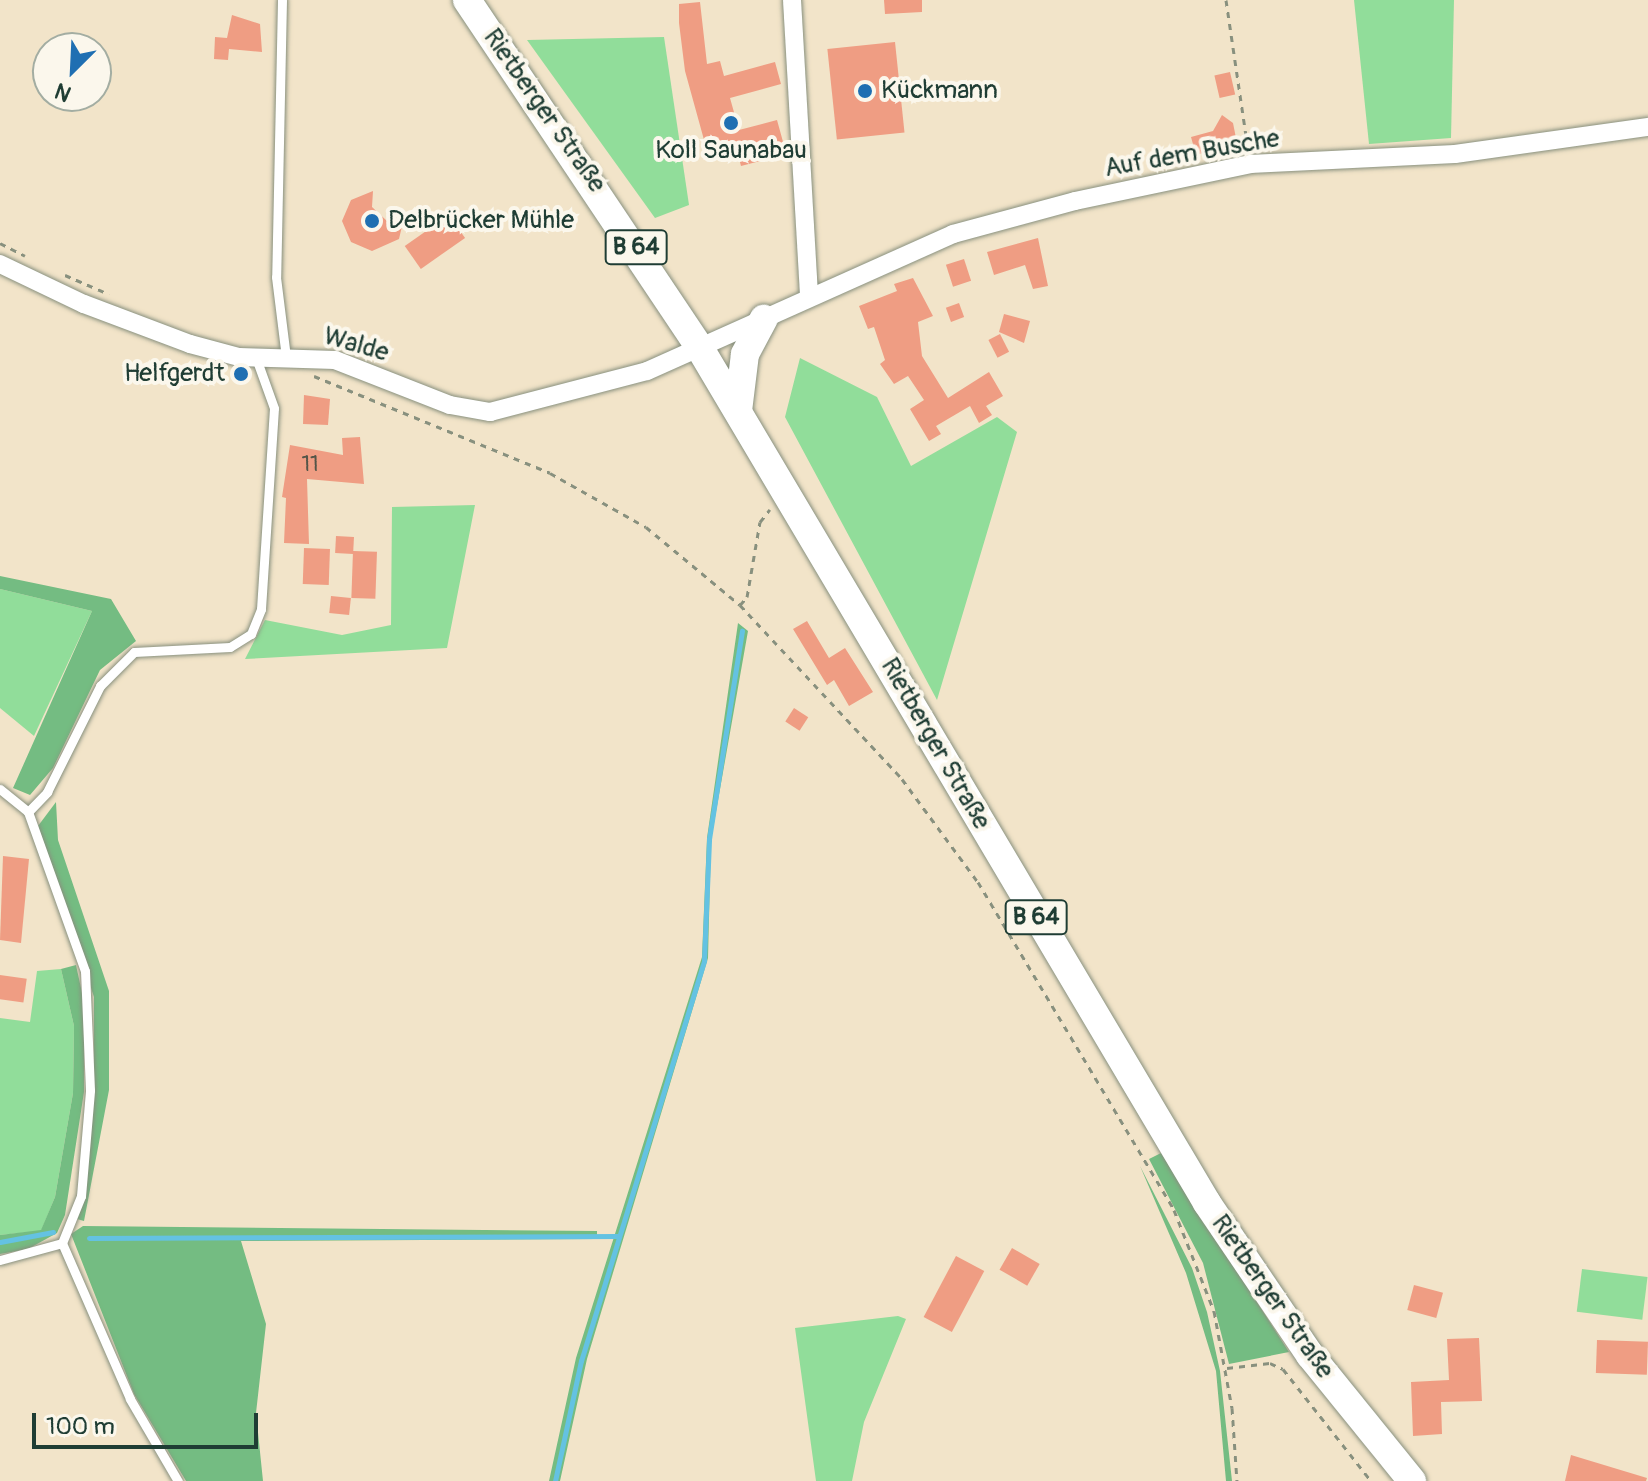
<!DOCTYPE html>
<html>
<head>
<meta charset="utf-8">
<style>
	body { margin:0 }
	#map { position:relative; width:1648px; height:1481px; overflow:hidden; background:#f2e4c9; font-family:Pangolin,sans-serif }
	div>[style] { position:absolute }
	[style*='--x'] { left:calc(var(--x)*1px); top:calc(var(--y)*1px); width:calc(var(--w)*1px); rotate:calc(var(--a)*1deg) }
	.green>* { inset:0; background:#91dd9a; transform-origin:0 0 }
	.forest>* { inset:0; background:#74bc82 }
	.stream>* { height:5px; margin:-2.5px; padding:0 2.5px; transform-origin:2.5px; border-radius:2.5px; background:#64c2e2 }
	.building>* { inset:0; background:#ef9d83; transform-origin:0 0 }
	.path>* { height:3px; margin-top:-1.5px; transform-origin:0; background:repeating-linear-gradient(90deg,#88907e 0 6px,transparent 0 12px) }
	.roads { filter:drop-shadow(0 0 2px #88907e) drop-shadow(0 0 2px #88907e) }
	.service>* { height:9px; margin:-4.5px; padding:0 4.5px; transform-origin:4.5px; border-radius:4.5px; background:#fff }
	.minor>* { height:18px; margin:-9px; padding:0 9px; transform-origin:9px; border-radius:9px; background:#fff }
	.primary>* { height:28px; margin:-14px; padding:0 14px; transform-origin:14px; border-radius:14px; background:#fff }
	.dots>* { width:22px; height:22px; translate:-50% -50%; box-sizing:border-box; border:4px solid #fbf7ec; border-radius:50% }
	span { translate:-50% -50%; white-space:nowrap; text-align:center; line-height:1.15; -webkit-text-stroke:8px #fbf7ec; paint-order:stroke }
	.number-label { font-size:22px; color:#535548 }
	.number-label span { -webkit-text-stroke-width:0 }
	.shield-label span { padding:2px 6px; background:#fbf7ec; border:2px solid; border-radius:6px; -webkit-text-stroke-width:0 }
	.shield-label { font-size:24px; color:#1f3d34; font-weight:700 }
	.poi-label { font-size:26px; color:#1f3d34 }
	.left { translate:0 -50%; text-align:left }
	.right { translate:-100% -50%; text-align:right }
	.street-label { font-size:26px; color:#1f3d34 }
	.north { position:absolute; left:32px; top:32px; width:80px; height:80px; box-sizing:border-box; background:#fbf7ec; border:2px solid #a3ada2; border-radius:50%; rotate:204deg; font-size:22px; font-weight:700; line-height:32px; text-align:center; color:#1f3d34 }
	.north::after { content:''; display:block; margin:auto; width:28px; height:36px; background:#1f6fb2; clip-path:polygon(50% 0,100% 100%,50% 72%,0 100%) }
	.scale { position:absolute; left:32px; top:1413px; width:226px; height:36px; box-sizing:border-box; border:4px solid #1f3d34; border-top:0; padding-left:10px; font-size:24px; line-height:28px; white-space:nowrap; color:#1f3d34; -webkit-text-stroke:6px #fbf7ec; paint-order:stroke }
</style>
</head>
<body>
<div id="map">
	<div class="green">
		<i style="clip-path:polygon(1354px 0,1454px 0,1451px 138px,1369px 144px)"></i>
		<i style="clip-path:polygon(664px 37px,689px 205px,655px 218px,527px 40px)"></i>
		<i style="clip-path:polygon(800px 358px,877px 397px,911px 466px,997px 417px,1017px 432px,937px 700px,785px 417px)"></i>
		<i style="clip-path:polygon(475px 505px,447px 648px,245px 659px,265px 620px,342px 635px,391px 625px,392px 507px)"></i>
		<i style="clip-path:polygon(0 589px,92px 611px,34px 736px,0 708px)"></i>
		<i style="clip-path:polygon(61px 969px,74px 1026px,73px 1093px,55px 1197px,41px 1231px,0 1235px,0 1018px,30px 1022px,37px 971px)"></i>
		<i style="left:1582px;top:1269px;width:66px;height:43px;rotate:7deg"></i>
		<i style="clip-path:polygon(898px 1316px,906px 1319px,864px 1422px,852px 1481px,816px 1481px,795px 1328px)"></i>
	</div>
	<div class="forest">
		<i style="clip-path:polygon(0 576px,111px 599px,136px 641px,100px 670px,53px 768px,30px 795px,13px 788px,92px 611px,0 589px)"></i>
		<i style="clip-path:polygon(738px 623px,748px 631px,711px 840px,708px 958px,587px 1359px,560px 1481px,549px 1481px,576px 1358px,702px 957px,707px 838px)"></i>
		<i style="clip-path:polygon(56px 802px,58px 840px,109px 991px,109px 1090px,84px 1221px,77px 1219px,94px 1090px,94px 997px,38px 826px)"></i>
		<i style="clip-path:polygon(76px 965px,84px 1002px,84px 1092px,65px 1215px,57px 1233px,28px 1249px,0 1254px,0 1235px,41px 1230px,55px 1197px,73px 1093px,74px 1026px,61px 969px)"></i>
		<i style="clip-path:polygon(1161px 1153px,1289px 1352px,1229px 1364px,1203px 1263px,1149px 1159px)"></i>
		<i style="clip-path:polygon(1140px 1166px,1192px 1268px,1207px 1312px,1220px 1371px,1232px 1481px,1226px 1481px,1216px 1371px,1186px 1273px)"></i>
		<i style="clip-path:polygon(83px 1226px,597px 1231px,597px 1239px,241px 1241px,266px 1324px,256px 1413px,263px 1481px,186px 1481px,134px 1394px,71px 1234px)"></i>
	</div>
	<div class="stream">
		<i style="--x:89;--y:1238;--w:530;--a:-0.22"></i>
		<i style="--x:0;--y:1242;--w:54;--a:-10.7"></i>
		<i style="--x:555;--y:1481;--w:123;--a:-77.8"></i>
		<i style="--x:581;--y:1361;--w:419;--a:-72.9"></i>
		<i style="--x:704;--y:960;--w:121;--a:-87.6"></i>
		<i style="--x:709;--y:839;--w:211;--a:-81"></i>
	</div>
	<div class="building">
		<i style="clip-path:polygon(884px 0,922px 0,922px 12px,885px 14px)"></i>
		<i style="clip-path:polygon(700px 2px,707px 64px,720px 61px,724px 76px,775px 62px,781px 84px,730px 98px,739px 130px,777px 120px,785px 149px,768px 153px,764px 160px,741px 166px,737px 151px,709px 158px,685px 71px,679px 23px,679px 4px)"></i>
		<i style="clip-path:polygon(232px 15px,260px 24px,262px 52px,229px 49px,228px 60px,214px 59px,215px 37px,227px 38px)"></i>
		<i style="left:895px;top:42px;width:91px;height:68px;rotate:84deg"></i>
		<i style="left:1230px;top:72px;width:23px;height:16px;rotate:77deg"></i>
		<i style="clip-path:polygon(1222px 115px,1233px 123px,1237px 143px,1196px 155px,1191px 137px,1213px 131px)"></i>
		<i style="clip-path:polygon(373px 191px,372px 207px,387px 221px,403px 222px,399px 239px,372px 251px,351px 242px,342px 221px,351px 200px)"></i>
		<i style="left:449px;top:215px;width:28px;height:54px;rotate:55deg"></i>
		<i style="clip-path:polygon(1038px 238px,1048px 286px,1033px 289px,1025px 265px,994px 275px,987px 252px)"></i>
		<i style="left:964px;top:259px;width:23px;height:19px;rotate:72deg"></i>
		<i style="clip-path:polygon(913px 278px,933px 316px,918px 322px,922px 356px,948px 398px,989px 372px,1003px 396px,986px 406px,992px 415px,979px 423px,970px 406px,936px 426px,941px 434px,929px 441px,910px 409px,924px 400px,908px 376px,894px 384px,880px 364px,885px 360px,874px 327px,868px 329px,859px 306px,897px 291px,894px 284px)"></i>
		<i style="left:959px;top:303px;width:15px;height:14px;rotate:70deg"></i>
		<i style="clip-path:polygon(1004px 314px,1030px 321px,1024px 343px,999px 332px)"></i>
		<i style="left:1000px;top:334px;width:20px;height:13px;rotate:63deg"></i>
		<i style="clip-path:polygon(304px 395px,330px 399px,328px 425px,303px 424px)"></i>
		<i style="clip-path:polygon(360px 437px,364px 484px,307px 479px,309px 544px,284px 543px,286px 498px,282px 497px,290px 445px,343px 455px,342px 438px)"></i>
		<i style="left:336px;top:536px;width:18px;height:17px;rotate:3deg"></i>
		<i style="left:304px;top:548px;width:26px;height:36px;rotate:2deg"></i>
		<i style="left:353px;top:551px;width:24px;height:47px;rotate:2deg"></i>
		<i style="left:331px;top:596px;width:20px;height:17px;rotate:6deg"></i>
		<i style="clip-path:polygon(807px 621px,829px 658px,845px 648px,873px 692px,849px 706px,834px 680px,827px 685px,793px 629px)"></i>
		<i style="left:794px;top:708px;width:17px;height:16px;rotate:33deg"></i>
		<i style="clip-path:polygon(3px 856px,29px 859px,21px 943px,0 940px)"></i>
		<i style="left:0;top:975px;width:27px;height:24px;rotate:8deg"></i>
		<i style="left:1012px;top:1248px;width:32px;height:25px;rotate:30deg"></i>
		<i style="left:956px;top:1256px;width:32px;height:69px;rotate:28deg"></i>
		<i style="left:1414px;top:1285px;width:30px;height:26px;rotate:15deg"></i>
		<i style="clip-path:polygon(1479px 1338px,1482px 1401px,1441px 1402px,1442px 1434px,1413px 1436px,1411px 1382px,1449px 1380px,1447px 1339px)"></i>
		<i style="left:1597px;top:1340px;width:51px;height:33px;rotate:2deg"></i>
		<i style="clip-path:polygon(1571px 1455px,1647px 1478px,1646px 1481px,1565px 1481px)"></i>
	</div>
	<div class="path">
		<i style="--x:1226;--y:0;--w:151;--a:81.6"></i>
		<i style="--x:0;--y:243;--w:28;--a:27"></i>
		<i style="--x:65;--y:275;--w:48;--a:23.4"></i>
		<i style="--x:314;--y:376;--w:255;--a:22.3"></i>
		<i style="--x:550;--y:473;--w:110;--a:29.4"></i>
		<i style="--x:646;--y:527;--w:122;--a:39.7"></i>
		<i style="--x:740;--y:605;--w:238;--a:47"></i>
		<i style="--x:902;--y:779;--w:128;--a:53.6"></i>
		<i style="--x:978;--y:882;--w:382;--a:59.1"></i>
		<i style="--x:1174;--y:1210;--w:109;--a:68.4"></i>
		<i style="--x:1214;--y:1311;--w:99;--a:79.5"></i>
		<i style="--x:1232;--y:1408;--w:73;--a:86.1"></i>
		<i style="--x:740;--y:605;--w:11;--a:-49"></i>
		<i style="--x:747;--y:597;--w:76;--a:-80.2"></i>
		<i style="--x:760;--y:522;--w:16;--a:-52"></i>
		<i style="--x:1227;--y:1368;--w:43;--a:-6.6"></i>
		<i style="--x:1270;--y:1363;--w:14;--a:25"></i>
		<i style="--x:1283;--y:1369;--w:142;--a:51.8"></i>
	</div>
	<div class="roads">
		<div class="service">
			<i style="--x:282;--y:0;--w:277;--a:91.2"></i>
			<i style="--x:276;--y:277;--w:81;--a:82.9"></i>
			<i style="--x:0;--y:789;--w:36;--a:39"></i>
			<i style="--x:62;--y:1243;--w:170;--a:66.4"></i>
			<i style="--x:130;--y:1399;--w:95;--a:59.7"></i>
			<i style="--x:0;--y:1260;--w:64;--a:-15.3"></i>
			<i style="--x:62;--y:1243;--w:51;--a:-68"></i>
			<i style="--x:81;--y:1196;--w:106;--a:-85.1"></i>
			<i style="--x:90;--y:1090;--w:119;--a:-92.4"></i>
			<i style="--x:85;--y:971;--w:169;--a:-109.7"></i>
			<i style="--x:28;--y:812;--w:28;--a:-46"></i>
			<i style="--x:47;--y:792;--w:119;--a:-63.4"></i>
			<i style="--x:100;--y:686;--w:48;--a:-45"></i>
			<i style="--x:134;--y:652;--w:96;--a:-3"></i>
			<i style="--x:230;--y:647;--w:25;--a:-32"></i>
			<i style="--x:251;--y:634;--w:27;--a:-68"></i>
			<i style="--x:261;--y:609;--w:201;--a:-86.3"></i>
			<i style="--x:274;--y:408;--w:53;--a:-109.8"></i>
		</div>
		<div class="minor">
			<i style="--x:792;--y:0;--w:297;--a:86.7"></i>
			<i style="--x:0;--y:264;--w:93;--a:25.5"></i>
			<i style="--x:84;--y:304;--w:113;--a:20.7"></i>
			<i style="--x:190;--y:344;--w:51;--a:14.9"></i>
			<i style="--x:239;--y:357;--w:96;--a:1.8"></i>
			<i style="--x:335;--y:360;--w:123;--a:21.4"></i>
			<i style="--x:450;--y:405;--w:41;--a:9.9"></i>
			<i style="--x:490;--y:412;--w:162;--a:-14.6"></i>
			<i style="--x:647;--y:371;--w:335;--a:-24.1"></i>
			<i style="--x:953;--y:234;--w:126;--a:-15.1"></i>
			<i style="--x:1075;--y:201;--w:179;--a:-11.9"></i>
			<i style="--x:1250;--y:164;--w:205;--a:-2.8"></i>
			<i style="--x:1455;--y:154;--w:195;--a:-8"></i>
		</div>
		<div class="primary">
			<i style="--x:467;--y:0;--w:421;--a:56.2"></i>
			<i style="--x:701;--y:350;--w:992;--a:59.32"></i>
			<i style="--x:1207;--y:1203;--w:184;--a:55.9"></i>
			<i style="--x:1310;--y:1355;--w:162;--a:51"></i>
			<i style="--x:738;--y:411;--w:57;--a:-83"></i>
			<i style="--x:745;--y:354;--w:40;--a:-62"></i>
		</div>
	</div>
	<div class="dots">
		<i style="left:865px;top:91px;background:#1f6fb2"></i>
		<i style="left:731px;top:123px;background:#1f6fb2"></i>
		<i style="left:372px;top:221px;background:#1f6fb2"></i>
		<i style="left:241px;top:374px;background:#1f6fb2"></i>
	</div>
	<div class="number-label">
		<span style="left:310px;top:465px">11</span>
	</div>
	<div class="shield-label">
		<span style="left:636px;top:247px">B 64</span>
		<span style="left:1036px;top:917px">B 64</span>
	</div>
	<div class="poi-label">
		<span class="left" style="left:881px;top:91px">Kückmann</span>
		<span style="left:731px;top:151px">Koll Saunabau</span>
		<span class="left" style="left:388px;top:221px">Delbrücker Mühle</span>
		<span class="right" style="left:225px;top:374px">Helfgerdt</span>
	</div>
	<div class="street-label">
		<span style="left:544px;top:111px;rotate:55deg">Rietberger Straße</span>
		<span style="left:1192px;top:154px;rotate:-10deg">Auf dem Busche</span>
		<span style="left:356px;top:345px;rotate:16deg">Walde</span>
		<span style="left:935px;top:744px;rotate:60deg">Rietberger Straße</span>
		<span style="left:1272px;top:1297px;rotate:55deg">Rietberger Straße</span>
	</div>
	<div class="north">N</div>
	<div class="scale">100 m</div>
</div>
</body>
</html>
